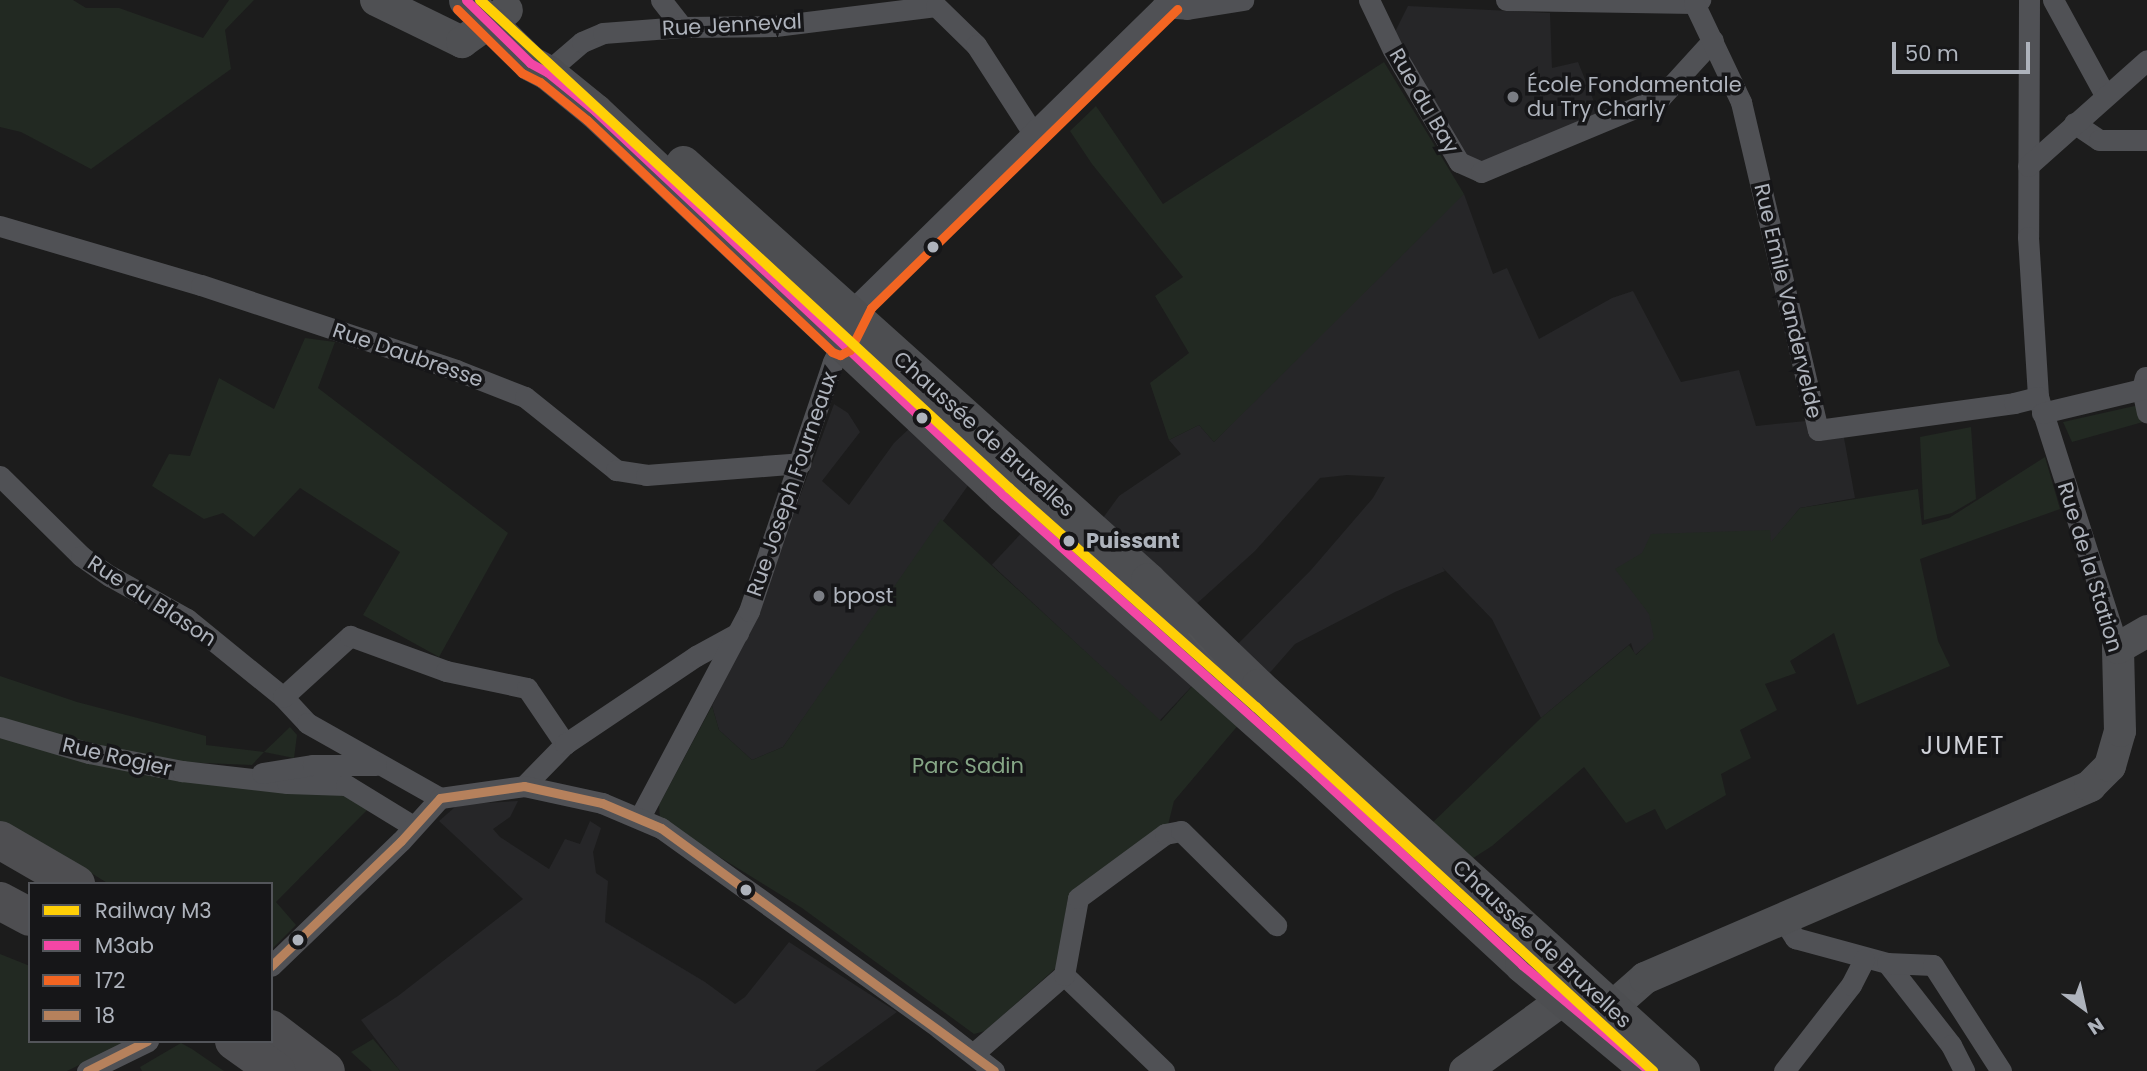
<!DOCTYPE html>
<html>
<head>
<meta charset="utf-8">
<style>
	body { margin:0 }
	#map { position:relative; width:2147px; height:1071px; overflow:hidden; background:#1c1c1c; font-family:Poppins,sans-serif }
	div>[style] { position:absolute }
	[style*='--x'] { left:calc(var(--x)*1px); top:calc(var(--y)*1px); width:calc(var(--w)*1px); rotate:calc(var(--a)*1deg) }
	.built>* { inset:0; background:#262628; transform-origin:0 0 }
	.green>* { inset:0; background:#222922 }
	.street>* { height:21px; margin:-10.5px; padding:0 10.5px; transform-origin:10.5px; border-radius:10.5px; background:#505155 }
	.secondary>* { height:32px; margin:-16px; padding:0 16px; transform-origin:16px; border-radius:16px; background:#4f5053 }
	.primary>* { height:35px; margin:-17.5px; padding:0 17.5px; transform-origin:17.5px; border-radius:17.5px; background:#4d4e51 }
	.highway>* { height:38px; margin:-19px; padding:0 19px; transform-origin:19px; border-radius:19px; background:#4e4e51 }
	.tram>* { height:2px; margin:-1px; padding:0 1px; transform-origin:1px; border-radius:1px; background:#505153 }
	.bus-1>* { height:9px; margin:-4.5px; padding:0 4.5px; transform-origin:4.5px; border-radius:4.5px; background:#f346a5 }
	.bus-2>* { height:9px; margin:-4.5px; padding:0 4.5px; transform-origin:4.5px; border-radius:4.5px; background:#f26522 }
	.bus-3>* { height:9px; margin:-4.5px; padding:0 4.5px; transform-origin:4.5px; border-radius:4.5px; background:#b6815c }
	.rail-1>* { height:10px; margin:-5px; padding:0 5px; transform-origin:5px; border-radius:5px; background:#ffcf06 }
	.dots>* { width:19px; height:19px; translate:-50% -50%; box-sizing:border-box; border:4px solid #161618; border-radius:50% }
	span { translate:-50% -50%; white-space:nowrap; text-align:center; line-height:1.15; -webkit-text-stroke:7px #161618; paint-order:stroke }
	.street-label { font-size:21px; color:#aeb3bc }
	.poi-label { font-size:21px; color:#aeb3bc }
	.left { translate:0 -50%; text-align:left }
	.stop-label { font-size:21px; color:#aeb3bc; font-weight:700 }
	.park-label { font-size:21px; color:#86a686 }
	.quarter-label { font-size:24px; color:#cfd1d8; letter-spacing:2px }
	.legend { position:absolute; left:28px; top:882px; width:245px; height:161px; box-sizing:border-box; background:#161618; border:2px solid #53555a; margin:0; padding:9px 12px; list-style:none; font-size:21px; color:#aeb3bc }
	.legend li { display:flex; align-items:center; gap:14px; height:35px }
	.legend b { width:35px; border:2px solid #53555a }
	.north { position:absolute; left:2049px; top:973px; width:70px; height:70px; -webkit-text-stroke:5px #161618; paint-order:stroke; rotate:147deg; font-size:19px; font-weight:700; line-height:28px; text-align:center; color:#aeb3bc }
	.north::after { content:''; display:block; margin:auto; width:24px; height:32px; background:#aeb3bc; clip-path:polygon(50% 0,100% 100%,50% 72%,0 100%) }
	.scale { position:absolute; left:1892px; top:42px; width:138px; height:32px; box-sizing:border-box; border:4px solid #aeb3bc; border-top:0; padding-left:9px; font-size:21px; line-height:24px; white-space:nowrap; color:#aeb3bc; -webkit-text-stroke:5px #161618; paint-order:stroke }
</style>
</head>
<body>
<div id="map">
	<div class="built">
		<i style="clip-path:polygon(1408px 6px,1550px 13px,1552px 68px,1578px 62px,1599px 114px,1477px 165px,1469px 160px,1394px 34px)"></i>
		<i style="clip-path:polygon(1464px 194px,1493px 274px,1507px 268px,1539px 339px,1612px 298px,1633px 291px,1681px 382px,1739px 370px,1756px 426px,1816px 420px,1842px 427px,1855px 498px,1800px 508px,1771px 543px,1635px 655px,1631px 643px,1541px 718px,1492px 619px,1442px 567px,1445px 571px,1395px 592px,1295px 644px,1258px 686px,1227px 655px,1311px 570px,1373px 498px,1385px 477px,1347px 475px,1320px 478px,1255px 551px,1193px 607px,1100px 522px,1119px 496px,1181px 454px,1169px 440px,1199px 425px,1214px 442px,1441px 207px)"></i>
		<i style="clip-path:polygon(834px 404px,848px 413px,860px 432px,822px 481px,849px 505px,894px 443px,913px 425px,974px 477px,783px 747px,752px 760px,719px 730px,712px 706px,755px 618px)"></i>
		<i style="left:1028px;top:526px;width:229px;height:53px;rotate:43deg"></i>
		<i style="clip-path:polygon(518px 801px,510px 817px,493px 829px,500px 837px,549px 869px,565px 839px,580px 844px,590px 821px,601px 828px,593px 852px,596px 873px,608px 881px,605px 922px,705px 982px,735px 1004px,745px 997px,789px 942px,897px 1012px,815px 1071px,400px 1071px,361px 1020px,398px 996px,523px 899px,439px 821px,455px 807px,467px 804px)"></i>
	</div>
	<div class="green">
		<i style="clip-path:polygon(0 0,73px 0,86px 8px,119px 8px,203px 38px,229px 0,254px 0,225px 30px,231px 69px,91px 169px,21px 132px,0 127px)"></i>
		<i style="clip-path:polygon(1384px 62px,1464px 194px,1214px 442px,1199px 425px,1169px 440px,1150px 383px,1189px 353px,1155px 296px,1183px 277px,1092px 164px,1070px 131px,1096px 106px,1163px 204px)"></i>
		<i style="clip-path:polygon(305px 338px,335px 342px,318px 388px,508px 533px,439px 657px,363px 615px,400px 552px,300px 488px,254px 537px,223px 513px,204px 519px,152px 486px,169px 454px,190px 456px,219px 378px,274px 409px)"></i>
		<i style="clip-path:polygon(2139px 405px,2143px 422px,2072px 442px,2063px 422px)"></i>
		<i style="clip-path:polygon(1971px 427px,1976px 499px,1952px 513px,1924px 520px,1920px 437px)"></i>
		<i style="clip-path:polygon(2045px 457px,2060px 509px,1920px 559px,1938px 641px,1950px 666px,1857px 705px,1834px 633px,1790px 661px,1796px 673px,1765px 684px,1777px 710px,1740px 730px,1751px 758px,1721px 774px,1726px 795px,1666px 830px,1655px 809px,1626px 823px,1584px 767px,1492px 846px,1467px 862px,1430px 825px,1541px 718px,1629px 645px,1636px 655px,1654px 638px,1649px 614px,1615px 569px,1642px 553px,1651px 534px,1770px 530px,1771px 542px,1800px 508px,1918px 489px,1922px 525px,1949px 518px)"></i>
		<i style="clip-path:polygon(941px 519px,1161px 721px,1196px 682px,1240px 723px,1174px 801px,1168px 825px,1068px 897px,1057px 967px,985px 1031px,974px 1034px,802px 908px,660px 820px,659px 805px,712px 706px,719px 730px,752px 760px,783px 747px)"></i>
		<i style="clip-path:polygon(0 676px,77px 702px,206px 736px,206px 745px,264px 752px,290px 727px,297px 735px,294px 758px,264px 752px,252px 765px,155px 761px,356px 797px,370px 807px,276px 902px,296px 925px,271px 950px,271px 884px,109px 884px,39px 841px,0 823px)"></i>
		<i style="clip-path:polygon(0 954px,30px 966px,30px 1041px,128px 1041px,67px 1071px,0 1071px)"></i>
		<i style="clip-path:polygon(373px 1039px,400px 1071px,372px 1071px,351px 1052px)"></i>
		<i style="clip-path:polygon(181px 1043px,192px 1049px,224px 1071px,142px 1071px,140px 1067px)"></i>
	</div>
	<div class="street">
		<i style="--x:661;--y:0;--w:34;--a:52"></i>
		<i style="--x:1369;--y:0;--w:55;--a:64.4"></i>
		<i style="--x:1393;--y:50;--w:130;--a:59.5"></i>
		<i style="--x:1459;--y:162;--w:24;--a:24"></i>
		<i style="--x:1481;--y:172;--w:195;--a:-22.6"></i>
		<i style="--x:1661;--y:97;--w:77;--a:-47.6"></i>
		<i style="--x:1506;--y:0;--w:188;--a:0.9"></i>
		<i style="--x:1694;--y:3;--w:7;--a:-27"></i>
		<i style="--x:2029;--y:0;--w:237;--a:90.2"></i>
		<i style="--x:2028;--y:237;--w:160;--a:86.4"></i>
		<i style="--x:2038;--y:397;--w:263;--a:72.3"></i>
		<i style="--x:2053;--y:0;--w:108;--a:61.3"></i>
		<i style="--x:1694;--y:3;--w:110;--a:64.6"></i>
		<i style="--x:1741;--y:102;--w:337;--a:76.8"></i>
		<i style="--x:1818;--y:430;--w:198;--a:-7.8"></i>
		<i style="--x:2014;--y:403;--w:25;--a:-14"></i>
		<i style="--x:1161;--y:7;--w:26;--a:4"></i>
		<i style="--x:1187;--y:9;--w:57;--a:-9.1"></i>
		<i style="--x:547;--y:72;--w:46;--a:-40.6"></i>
		<i style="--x:582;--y:42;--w:23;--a:-23"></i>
		<i style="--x:603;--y:33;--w:79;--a:-4.3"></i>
		<i style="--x:682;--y:27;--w:93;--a:-0.6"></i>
		<i style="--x:775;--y:26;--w:162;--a:-7.1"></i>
		<i style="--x:936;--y:6;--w:56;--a:44.3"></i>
		<i style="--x:976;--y:45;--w:105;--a:57.1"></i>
		<i style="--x:2074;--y:123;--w:30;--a:34"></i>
		<i style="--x:2099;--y:140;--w:48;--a:0"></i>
		<i style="--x:2028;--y:166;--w:159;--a:-41.7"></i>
		<i style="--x:0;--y:226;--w:209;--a:16.4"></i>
		<i style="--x:201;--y:285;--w:269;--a:18.4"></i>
		<i style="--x:456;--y:370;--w:74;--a:21.4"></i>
		<i style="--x:525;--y:397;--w:117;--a:38.7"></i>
		<i style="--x:616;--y:470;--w:30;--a:9"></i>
		<i style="--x:646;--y:475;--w:155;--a:-4.4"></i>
		<i style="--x:2145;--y:377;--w:12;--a:104"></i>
		<i style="--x:2142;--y:389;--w:24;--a:78"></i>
		<i style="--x:2042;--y:413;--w:103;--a:-13.5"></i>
		<i style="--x:0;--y:476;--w:114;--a:44.6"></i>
		<i style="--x:81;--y:556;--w:35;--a:35"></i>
		<i style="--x:110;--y:576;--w:88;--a:29.2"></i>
		<i style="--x:187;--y:619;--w:124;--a:39.1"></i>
		<i style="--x:283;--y:697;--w:35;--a:47"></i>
		<i style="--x:307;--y:723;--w:153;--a:29.4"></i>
		<i style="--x:283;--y:697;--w:91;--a:-42.3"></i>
		<i style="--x:350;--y:636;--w:102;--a:20"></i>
		<i style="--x:446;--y:671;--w:83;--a:11.9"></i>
		<i style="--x:527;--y:688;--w:68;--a:55.8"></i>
		<i style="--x:0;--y:727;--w:93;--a:16.3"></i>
		<i style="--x:89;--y:753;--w:95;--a:11"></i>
		<i style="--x:182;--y:771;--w:106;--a:6.5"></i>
		<i style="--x:287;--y:783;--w:59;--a:1.9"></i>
		<i style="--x:346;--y:785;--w:79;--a:31.5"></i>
		<i style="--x:262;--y:773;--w:52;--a:-8.9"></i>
		<i style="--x:313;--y:765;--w:63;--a:0"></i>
		<i style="--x:524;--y:786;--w:59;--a:-45.7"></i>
		<i style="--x:565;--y:744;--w:158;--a:-33.9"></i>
		<i style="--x:696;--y:656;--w:48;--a:-28.7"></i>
		<i style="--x:640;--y:817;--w:233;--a:-62.1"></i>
		<i style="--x:749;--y:611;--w:263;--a:-71.4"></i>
		<i style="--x:833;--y:362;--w:67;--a:-65.3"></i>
		<i style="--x:861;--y:301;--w:430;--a:-44.4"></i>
		<i style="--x:1782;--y:918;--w:24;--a:57"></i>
		<i style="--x:1795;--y:938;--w:95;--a:15.2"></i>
		<i style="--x:1887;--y:963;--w:104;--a:52"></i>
		<i style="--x:1951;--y:1045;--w:29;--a:63"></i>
		<i style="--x:1887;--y:963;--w:46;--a:2.5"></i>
		<i style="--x:1933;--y:965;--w:126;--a:57.3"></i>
		<i style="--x:271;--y:966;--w:180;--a:-43.9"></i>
		<i style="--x:401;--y:841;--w:58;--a:-47.8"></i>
		<i style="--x:440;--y:798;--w:85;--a:-8.1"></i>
		<i style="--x:524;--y:786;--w:80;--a:12.3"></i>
		<i style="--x:602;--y:803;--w:64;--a:23"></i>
		<i style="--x:661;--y:828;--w:342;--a:35.7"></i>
		<i style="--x:939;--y:1028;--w:70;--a:38"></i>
		<i style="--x:1064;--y:975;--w:139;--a:43.8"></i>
		<i style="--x:973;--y:1054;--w:121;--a:-41"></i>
		<i style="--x:1064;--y:975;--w:78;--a:-79.7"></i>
		<i style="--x:1078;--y:898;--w:108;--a:-36.3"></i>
		<i style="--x:1165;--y:834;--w:16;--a:-11"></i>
		<i style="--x:1181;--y:831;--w:134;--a:44.7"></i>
		<i style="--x:87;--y:1071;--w:68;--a:-26.2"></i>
		<i style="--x:1784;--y:1071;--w:109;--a:-52.1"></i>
		<i style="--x:1851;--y:985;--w:29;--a:-63"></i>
	</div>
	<div class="secondary">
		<i style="--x:376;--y:0;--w:96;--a:26"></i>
		<i style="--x:462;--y:42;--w:55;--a:-35.4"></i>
		<i style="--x:1594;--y:1023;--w:68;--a:-41.4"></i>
		<i style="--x:1645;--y:978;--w:485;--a:-23.3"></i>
		<i style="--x:2090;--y:786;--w:28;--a:-45"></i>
		<i style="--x:2110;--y:766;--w:36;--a:-74"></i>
		<i style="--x:2120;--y:731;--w:83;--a:-91.4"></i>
		<i style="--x:2118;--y:648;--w:34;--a:-30"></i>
		<i style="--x:1465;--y:1071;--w:122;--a:-36"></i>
	</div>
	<div class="primary">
		<i style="--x:466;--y:0;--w:90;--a:44.5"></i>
		<i style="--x:530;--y:63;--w:19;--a:28"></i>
		<i style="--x:547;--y:72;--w:62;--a:39.1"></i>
		<i style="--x:595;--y:111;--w:560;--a:43.26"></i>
		<i style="--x:1003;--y:495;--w:419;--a:41.7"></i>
		<i style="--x:1316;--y:774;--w:281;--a:42.8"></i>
		<i style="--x:1522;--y:965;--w:165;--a:39.8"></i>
		<i style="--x:683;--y:163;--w:625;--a:41.88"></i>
		<i style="--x:1148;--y:580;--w:153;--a:43.9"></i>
		<i style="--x:1258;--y:686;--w:573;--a:42.24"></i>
	</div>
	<div class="highway">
		<i style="--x:0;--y:840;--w:88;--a:30.1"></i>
		<i style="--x:0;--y:901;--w:34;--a:28"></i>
		<i style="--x:271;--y:1029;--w:69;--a:37.4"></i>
		<i style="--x:234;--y:1041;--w:52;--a:35.5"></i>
	</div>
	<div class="tram">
		<i style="--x:1189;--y:634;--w:99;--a:47.5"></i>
	</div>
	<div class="bus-1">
		<i style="--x:466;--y:0;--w:90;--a:44.5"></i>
		<i style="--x:530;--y:63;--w:19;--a:28"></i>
		<i style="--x:547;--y:72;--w:62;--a:39.1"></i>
		<i style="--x:595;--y:111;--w:560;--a:43.26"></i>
		<i style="--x:1003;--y:495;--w:419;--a:41.7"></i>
		<i style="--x:1316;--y:774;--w:281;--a:42.8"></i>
		<i style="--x:1522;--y:965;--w:165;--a:39.8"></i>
	</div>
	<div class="bus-2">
		<i style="--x:457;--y:9;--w:91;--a:44.6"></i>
		<i style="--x:522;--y:73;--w:20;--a:27"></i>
		<i style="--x:540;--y:82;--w:60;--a:39"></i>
		<i style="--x:587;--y:120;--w:337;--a:43.4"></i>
		<i style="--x:832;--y:352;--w:9;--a:21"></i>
		<i style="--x:840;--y:355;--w:11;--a:-27"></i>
		<i style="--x:850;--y:350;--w:47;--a:-63.4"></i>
		<i style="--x:871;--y:308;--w:428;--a:-44.3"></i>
	</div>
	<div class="bus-3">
		<i style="--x:271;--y:966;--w:180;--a:-43.9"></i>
		<i style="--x:401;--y:841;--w:58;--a:-47.8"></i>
		<i style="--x:440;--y:798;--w:85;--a:-8.1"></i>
		<i style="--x:524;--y:786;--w:80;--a:12.3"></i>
		<i style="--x:602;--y:803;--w:64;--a:23"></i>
		<i style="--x:661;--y:828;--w:412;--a:36.1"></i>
		<i style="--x:87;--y:1071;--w:67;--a:-26.6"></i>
	</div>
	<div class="rail-1">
		<i style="--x:480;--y:0;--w:720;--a:42.69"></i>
		<i style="--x:1009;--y:488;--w:330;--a:41.6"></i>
		<i style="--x:1256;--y:707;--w:539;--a:42.52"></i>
	</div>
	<div class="dots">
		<i style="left:1513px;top:97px;background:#7b7e84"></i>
		<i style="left:933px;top:247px;background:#aeb3bc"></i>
		<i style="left:922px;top:418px;background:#aeb3bc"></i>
		<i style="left:1069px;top:541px;background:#aeb3bc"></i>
		<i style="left:819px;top:596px;background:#7b7e84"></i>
		<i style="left:746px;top:890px;background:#aeb3bc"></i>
		<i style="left:298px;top:940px;background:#aeb3bc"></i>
	</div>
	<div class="street-label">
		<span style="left:732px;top:25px;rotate:-3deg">Rue Jenneval</span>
		<span style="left:1424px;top:101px;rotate:60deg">Rue du Bay</span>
		<span style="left:1788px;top:301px;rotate:77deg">Rue Emile Vandervelde</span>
		<span style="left:408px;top:355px;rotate:19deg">Rue Daubresse</span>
		<span style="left:984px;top:434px;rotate:42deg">Chaussée de Bruxelles</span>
		<span style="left:792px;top:484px;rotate:-71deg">Rue Joseph Fourneaux</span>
		<span style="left:2090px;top:567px;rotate:73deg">Rue de la Station</span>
		<span style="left:152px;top:601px;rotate:33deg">Rue du Blason</span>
		<span style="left:117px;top:757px;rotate:13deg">Rue Rogier</span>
		<span style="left:1542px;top:944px;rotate:43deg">Chaussée de Bruxelles</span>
	</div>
	<div class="poi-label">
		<span class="left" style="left:1527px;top:97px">École Fondamentale<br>du Try Charly</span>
		<span class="left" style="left:833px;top:596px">bpost</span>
	</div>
	<div class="stop-label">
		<span class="left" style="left:1086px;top:541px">Puissant</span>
	</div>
	<div class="park-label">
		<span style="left:968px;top:766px">Parc Sadin</span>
	</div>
	<div class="quarter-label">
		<span style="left:1963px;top:746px">JUMET</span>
	</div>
	<ul class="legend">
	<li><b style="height:9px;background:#ffcf06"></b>Railway M3</li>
	<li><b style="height:9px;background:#f346a5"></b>M3ab</li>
	<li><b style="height:9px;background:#f26522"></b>172</li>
	<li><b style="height:9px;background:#b6815c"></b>18</li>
	</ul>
	<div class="north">N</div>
	<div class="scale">50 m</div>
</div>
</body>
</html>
